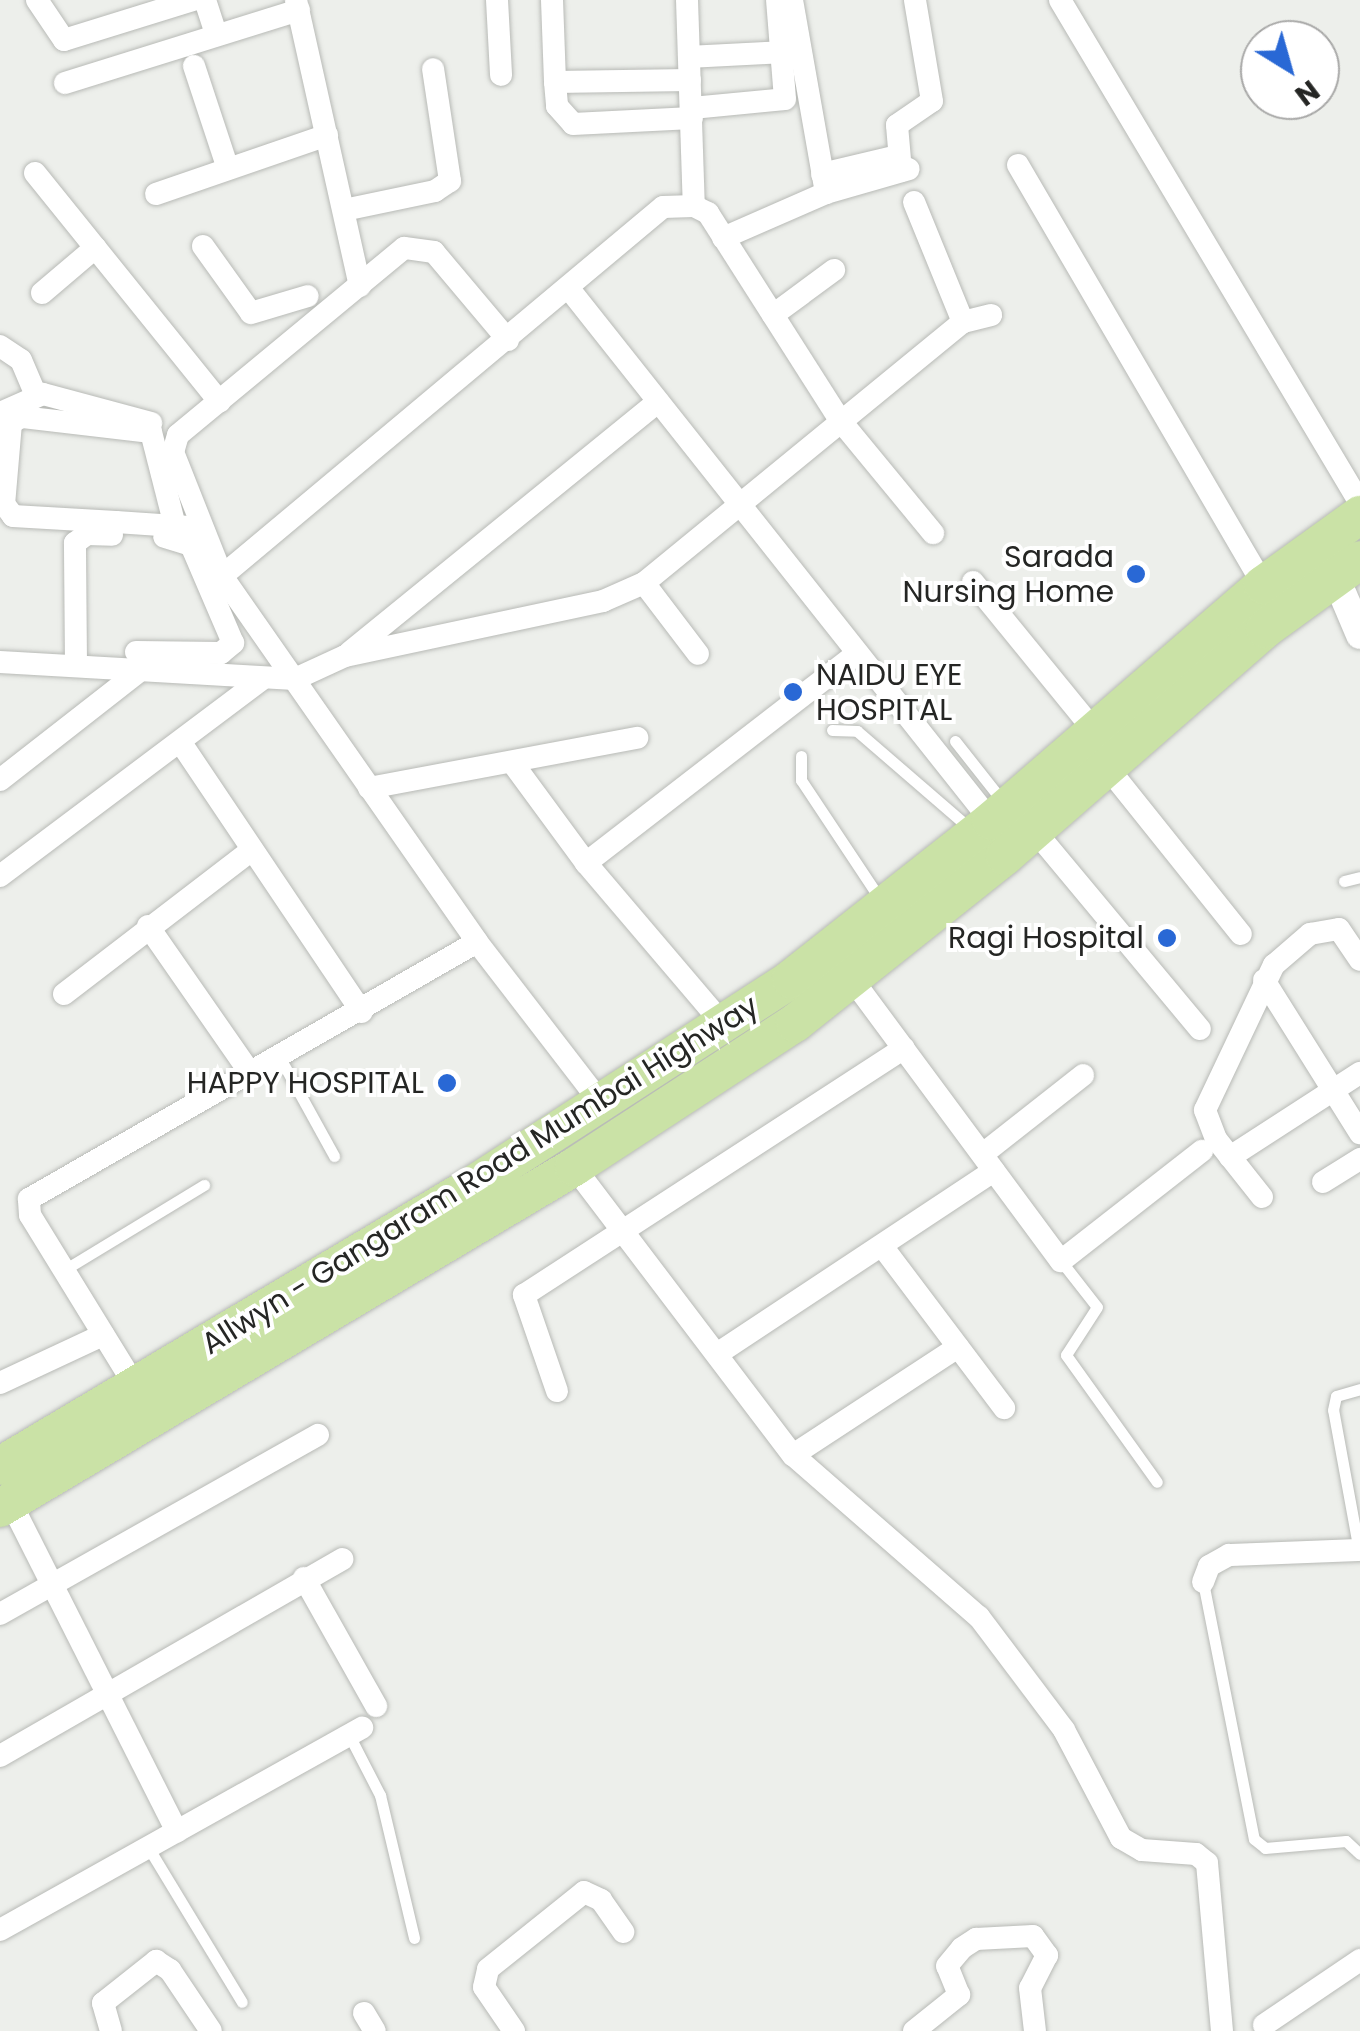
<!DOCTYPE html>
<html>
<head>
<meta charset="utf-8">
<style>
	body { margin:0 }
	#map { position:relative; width:1360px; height:2031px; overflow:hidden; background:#edefeb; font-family:Poppins,sans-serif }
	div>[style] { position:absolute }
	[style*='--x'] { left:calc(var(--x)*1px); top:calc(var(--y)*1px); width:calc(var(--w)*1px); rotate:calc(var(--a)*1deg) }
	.roads { filter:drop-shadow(0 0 2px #b8bab6) drop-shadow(0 0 2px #b8bab6) }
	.service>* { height:11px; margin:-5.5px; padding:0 5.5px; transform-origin:5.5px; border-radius:5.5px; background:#fff }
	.minor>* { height:22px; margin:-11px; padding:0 11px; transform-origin:11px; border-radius:11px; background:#fff }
	.tertiary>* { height:28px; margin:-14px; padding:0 14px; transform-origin:14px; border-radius:14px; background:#fff }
	.trunk>* { height:38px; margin:-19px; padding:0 19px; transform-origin:19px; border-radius:19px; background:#cae2a6 }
	.dots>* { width:28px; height:28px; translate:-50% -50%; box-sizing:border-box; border:5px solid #fff; border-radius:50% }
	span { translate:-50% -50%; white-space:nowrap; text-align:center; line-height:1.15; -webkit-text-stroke:8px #fff; paint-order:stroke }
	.poi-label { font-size:30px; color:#252624 }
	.right { translate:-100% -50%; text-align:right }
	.left { translate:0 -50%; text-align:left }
	.street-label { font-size:30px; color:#252624 }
	.north { position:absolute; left:1240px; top:20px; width:100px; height:100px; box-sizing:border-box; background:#fff; border:2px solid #a8a8a7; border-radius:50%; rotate:143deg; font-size:28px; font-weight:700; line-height:40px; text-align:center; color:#252624 }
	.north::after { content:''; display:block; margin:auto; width:35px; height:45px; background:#2968d5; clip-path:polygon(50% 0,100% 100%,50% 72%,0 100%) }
</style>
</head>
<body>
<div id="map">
	<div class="roads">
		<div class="service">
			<i style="--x:832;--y:730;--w:25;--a:2"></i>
			<i style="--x:857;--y:731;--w:153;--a:40.8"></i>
			<i style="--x:955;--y:741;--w:79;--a:51.7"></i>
			<i style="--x:801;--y:756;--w:24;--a:90"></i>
			<i style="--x:801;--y:780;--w:146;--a:56.4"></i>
			<i style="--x:1344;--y:881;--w:16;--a:-14"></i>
			<i style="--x:280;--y:1058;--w:112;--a:61.1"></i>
			<i style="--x:1061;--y:1261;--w:58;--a:52"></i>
			<i style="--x:1097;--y:1307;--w:57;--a:122.9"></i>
			<i style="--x:1066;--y:1355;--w:156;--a:54.4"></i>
			<i style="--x:64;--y:1270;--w:164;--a:-31.3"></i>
			<i style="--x:1359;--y:1551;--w:143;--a:-100.4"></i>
			<i style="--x:1333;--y:1410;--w:14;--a:-78"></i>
			<i style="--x:1336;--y:1396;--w:25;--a:-16"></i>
			<i style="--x:1203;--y:1582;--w:262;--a:78.8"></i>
			<i style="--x:1254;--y:1839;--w:14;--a:39"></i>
			<i style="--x:1265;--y:1848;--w:81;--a:-4.9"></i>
			<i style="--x:1346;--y:1841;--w:19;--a:43"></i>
			<i style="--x:349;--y:1735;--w:68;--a:62.7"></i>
			<i style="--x:380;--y:1795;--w:147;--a:76.6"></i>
			<i style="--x:148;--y:1847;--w:181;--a:58.8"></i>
		</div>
		<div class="minor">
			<i style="--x:37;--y:0;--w:48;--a:56"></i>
			<i style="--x:64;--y:40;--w:135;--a:-17.2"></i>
			<i style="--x:205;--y:0;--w:36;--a:72"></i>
			<i style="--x:296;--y:0;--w:293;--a:77.4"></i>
			<i style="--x:497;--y:0;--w:75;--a:86.9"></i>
			<i style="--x:552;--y:0;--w:82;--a:87.9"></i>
			<i style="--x:555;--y:82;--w:135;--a:-0.8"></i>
			<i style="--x:687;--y:0;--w:206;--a:88.1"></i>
			<i style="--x:792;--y:0;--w:196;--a:80"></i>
			<i style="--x:1060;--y:0;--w:586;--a:59.19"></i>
			<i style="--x:689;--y:57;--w:95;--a:-3"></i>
			<i style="--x:194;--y:66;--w:108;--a:71.7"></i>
			<i style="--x:555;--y:82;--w:24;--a:85"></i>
			<i style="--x:557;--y:106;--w:24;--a:48"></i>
			<i style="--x:573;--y:124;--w:119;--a:-2.9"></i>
			<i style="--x:65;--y:83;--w:245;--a:-17.3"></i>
			<i style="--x:692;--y:108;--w:93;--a:-5.5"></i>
			<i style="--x:785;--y:99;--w:99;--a:-94.6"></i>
			<i style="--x:1018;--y:165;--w:486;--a:59.7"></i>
			<i style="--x:901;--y:171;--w:46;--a:-95"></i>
			<i style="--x:897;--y:125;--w:42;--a:-34.4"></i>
			<i style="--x:932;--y:101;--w:102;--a:-99.6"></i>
			<i style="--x:35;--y:173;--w:294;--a:51.1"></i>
			<i style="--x:822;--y:174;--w:78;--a:-13.3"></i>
			<i style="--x:156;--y:194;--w:181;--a:-19"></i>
			<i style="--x:914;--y:202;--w:130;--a:67.8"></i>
			<i style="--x:344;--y:210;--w:93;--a:-11.8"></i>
			<i style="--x:435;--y:191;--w:18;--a:-34"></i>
			<i style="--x:450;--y:181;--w:113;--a:-98.6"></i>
			<i style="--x:723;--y:238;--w:112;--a:-23.6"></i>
			<i style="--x:826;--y:193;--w:86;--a:-16.1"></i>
			<i style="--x:203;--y:246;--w:82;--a:54.4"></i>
			<i style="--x:251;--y:313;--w:59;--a:-16.6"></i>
			<i style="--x:570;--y:290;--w:678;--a:51.59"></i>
			<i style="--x:42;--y:293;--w:70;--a:-40.3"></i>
			<i style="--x:773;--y:315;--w:76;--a:-36.4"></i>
			<i style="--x:508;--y:340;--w:115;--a:-130.1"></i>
			<i style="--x:434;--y:252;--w:30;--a:-172"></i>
			<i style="--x:404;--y:248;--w:293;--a:140.4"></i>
			<i style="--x:178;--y:435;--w:18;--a:106"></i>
			<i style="--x:173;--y:452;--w:133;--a:68.4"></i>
			<i style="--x:222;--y:576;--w:446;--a:55.1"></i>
			<i style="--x:477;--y:942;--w:203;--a:52.4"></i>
			<i style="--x:0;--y:346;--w:25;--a:34"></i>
			<i style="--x:21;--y:360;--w:39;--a:67"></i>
			<i style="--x:0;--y:413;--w:47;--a:-23.8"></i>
			<i style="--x:43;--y:394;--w:112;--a:15"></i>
			<i style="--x:175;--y:526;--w:97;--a:-104.3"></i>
			<i style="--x:151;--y:432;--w:131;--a:-173.4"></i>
			<i style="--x:21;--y:417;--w:12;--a:149"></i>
			<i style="--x:11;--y:423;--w:81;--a:94.9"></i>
			<i style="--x:4;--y:504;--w:15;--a:53"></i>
			<i style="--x:13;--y:516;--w:103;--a:3.3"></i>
			<i style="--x:116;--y:522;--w:59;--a:3.9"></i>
			<i style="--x:175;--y:526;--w:27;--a:4"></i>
			<i style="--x:222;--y:576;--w:575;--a:-39.92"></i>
			<i style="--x:663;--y:207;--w:31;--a:-2"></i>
			<i style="--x:694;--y:206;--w:16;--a:27"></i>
			<i style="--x:708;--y:213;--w:244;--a:57.5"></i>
			<i style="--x:839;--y:419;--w:148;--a:50.5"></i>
			<i style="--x:973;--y:582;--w:190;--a:50.8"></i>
			<i style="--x:644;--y:583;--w:89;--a:52.7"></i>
			<i style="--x:136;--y:652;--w:85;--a:0.7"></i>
			<i style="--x:221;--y:653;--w:16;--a:-40"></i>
			<i style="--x:233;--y:643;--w:107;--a:-113.2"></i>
			<i style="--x:191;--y:545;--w:28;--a:-163"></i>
			<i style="--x:350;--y:652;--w:397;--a:-39.1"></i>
			<i style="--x:0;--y:662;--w:295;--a:3.3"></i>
			<i style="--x:295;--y:679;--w:55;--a:-24.7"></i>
			<i style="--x:345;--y:656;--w:264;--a:-12"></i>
			<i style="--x:603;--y:601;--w:45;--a:-23.7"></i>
			<i style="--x:644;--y:583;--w:412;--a:-39.3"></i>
			<i style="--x:963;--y:322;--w:29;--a:-14"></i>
			<i style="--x:76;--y:664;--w:121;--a:-90.5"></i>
			<i style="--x:75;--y:543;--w:15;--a:-37"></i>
			<i style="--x:87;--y:534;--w:25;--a:2"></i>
			<i style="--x:181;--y:743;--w:324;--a:56.1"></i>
			<i style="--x:514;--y:765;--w:122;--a:53.7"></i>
			<i style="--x:586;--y:863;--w:213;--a:49.6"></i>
			<i style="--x:1107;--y:767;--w:214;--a:51.3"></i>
			<i style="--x:0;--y:780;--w:185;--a:-38"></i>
			<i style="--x:369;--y:788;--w:273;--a:-10.6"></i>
			<i style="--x:1034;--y:830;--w:259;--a:50.2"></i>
			<i style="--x:586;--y:863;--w:341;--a:-37.7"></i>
			<i style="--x:0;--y:876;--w:326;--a:-36.9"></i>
			<i style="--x:148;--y:926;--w:180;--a:55.2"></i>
			<i style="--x:852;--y:979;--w:351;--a:53.5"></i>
			<i style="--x:1061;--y:1261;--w:179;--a:-38"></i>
			<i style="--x:1264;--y:980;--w:181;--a:57.9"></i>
			<i style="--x:64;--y:994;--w:237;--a:-37.5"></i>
			<i style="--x:984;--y:1153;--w:126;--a:-38.2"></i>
			<i style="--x:1230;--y:1157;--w:155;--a:-32.9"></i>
			<i style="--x:574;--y:1167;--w:362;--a:52.8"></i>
			<i style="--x:793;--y:1455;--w:247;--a:41.1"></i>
			<i style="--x:979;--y:1617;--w:141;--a:53"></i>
			<i style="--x:1064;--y:1730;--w:122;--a:62.2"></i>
			<i style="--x:1121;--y:1838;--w:24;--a:30"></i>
			<i style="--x:1142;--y:1850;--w:54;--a:4.2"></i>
			<i style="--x:1196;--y:1854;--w:14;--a:39"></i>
			<i style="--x:1207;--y:1863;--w:169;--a:84.9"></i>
			<i style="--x:1323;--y:1182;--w:44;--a:-31.9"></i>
			<i style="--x:1262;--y:1197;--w:74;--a:-128.4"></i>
			<i style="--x:1216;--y:1139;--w:31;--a:-111"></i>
			<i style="--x:1205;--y:1110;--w:161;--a:-64.6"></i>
			<i style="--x:1274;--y:965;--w:48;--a:-40.7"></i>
			<i style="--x:1310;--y:934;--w:29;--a:-10"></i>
			<i style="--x:1339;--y:929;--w:37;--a:56"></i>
			<i style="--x:882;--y:1246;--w:203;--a:53"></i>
			<i style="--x:717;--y:1354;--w:332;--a:-33.5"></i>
			<i style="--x:0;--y:1383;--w:114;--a:-25"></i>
			<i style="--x:137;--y:1389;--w:204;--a:-121.6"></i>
			<i style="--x:30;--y:1215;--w:16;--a:-94"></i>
			<i style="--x:29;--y:1199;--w:516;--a:-29.84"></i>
			<i style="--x:557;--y:1391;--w:102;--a:-109"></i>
			<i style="--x:524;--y:1295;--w:453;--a:-33"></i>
			<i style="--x:793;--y:1455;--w:197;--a:-33.2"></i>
			<i style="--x:11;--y:1503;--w:368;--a:63.2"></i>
			<i style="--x:304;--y:1578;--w:147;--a:60.6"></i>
			<i style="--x:1203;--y:1582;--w:17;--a:-69"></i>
			<i style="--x:1209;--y:1566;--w:23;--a:-29"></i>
			<i style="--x:1229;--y:1555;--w:131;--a:-2.2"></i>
			<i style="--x:0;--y:1614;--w:365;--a:-29.4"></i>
			<i style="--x:0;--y:1756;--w:395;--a:-29.9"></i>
			<i style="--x:0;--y:1930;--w:415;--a:-29.2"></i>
			<i style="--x:364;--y:2013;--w:21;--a:59"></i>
			<i style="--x:1264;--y:2025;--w:116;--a:-34.1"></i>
			<i style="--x:111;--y:2031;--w:29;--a:-106"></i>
			<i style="--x:103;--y:2003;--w:68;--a:-38.4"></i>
			<i style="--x:156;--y:1961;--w:17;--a:33"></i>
			<i style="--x:170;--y:1970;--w:73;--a:56.1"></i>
			<i style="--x:514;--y:2031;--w:53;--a:-124.3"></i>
			<i style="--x:484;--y:1987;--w:18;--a:-77"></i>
			<i style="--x:488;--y:1969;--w:123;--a:-38.7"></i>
			<i style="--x:584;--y:1892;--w:19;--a:25"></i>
			<i style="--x:601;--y:1900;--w:39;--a:55"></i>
			<i style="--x:914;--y:2031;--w:58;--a:-38.7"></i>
			<i style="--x:959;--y:1995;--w:31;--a:-112"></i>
			<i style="--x:947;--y:1966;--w:23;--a:-50"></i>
			<i style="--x:962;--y:1948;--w:17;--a:-33"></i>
			<i style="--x:976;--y:1939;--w:57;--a:-3"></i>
			<i style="--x:1033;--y:1936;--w:24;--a:54"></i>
			<i style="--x:1047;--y:1955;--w:37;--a:117"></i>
			<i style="--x:1030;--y:1988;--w:43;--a:83.4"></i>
		</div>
		<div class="tertiary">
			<i style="--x:1335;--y:576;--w:64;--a:67"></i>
		</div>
		<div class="trunk">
			<i style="--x:0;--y:1466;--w:547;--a:-30.69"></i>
			<i style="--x:470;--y:1187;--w:382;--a:-32.9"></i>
			<i style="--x:791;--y:979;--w:255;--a:-38.3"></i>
			<i style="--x:991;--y:821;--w:360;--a:-40.9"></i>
			<i style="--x:1263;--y:585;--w:120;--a:-35.8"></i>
			<i style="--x:0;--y:1508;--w:668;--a:-30.71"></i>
			<i style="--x:574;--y:1167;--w:264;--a:-33.1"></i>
			<i style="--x:795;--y:1023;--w:268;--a:-38.5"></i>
			<i style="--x:1005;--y:856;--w:345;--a:-41.1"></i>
			<i style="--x:1265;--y:629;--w:117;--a:-36"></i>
		</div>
	</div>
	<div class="dots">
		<i style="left:1136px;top:574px;background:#2968d5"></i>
		<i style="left:793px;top:692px;background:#2968d5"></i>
		<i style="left:1167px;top:938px;background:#2968d5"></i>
		<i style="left:447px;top:1083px;background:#2968d5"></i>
	</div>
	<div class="poi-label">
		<span class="right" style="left:1114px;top:574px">Sarada<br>Nursing Home</span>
		<span class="left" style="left:816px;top:692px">NAIDU EYE<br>HOSPITAL</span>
		<span class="right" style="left:1144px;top:938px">Ragi Hospital</span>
		<span class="right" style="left:424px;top:1083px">HAPPY HOSPITAL</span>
	</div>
	<div class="street-label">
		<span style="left:480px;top:1175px;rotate:-32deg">Allwyn - Gangaram Road Mumbai Highway</span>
	</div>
	<div class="north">N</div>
</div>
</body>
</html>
